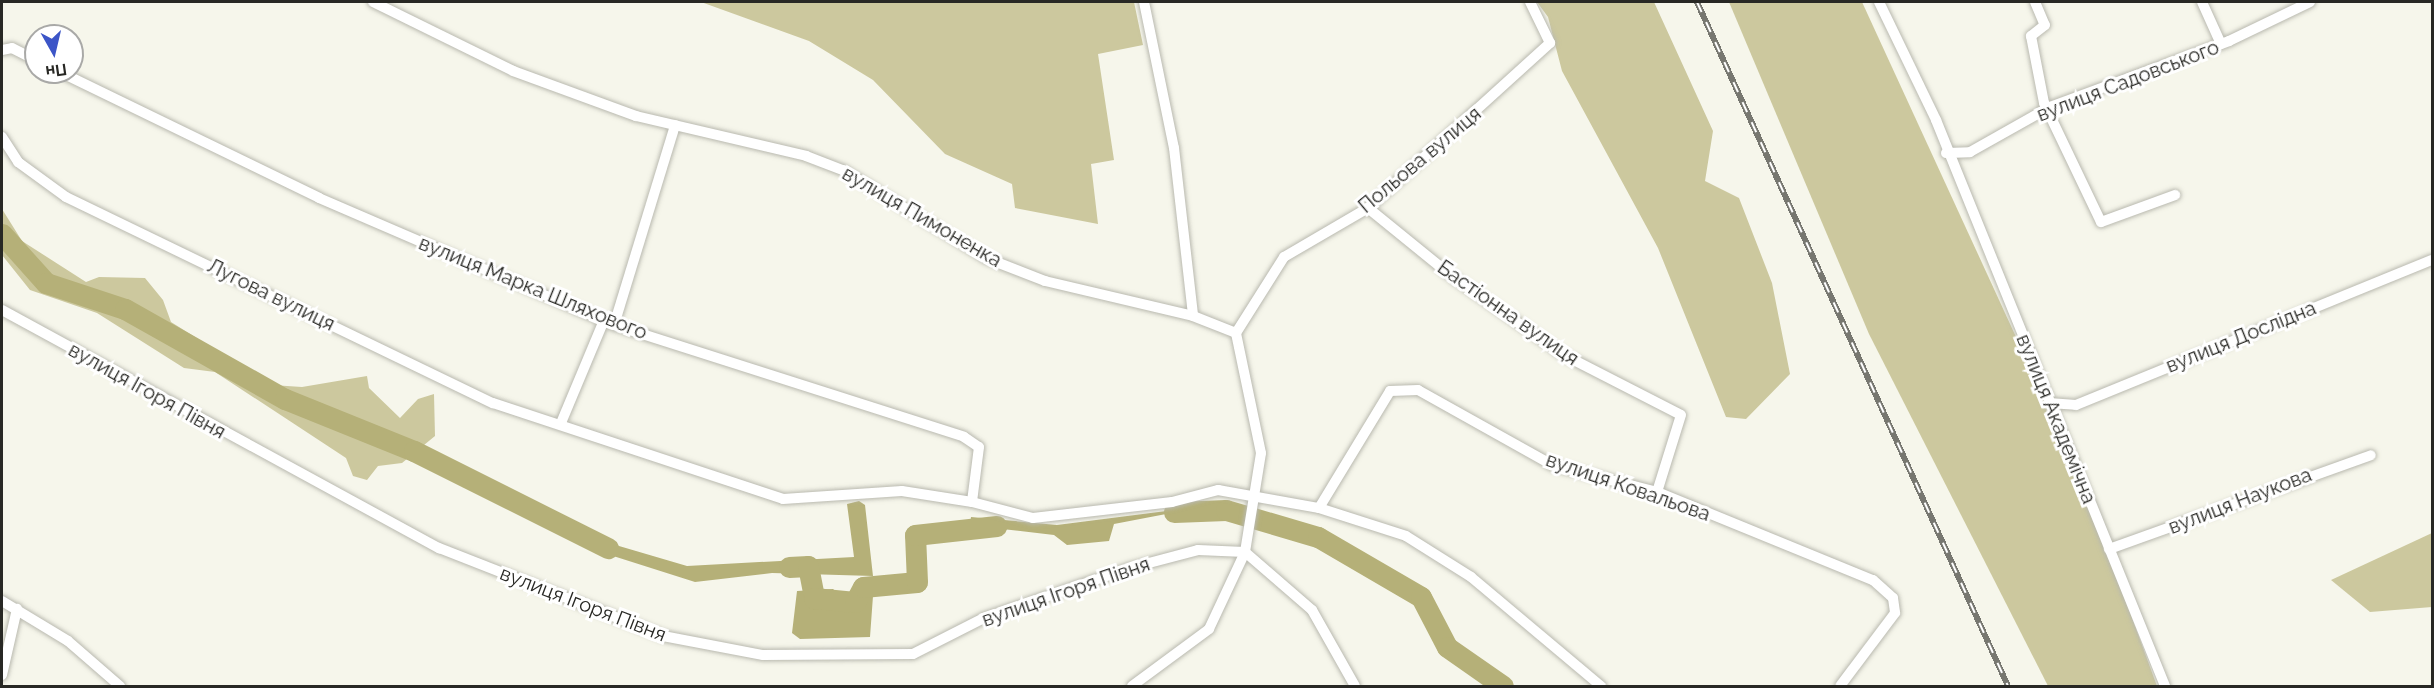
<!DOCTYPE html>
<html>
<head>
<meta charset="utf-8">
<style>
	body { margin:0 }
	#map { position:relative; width:2434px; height:688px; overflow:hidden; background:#f6f6eb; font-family:Raleway,sans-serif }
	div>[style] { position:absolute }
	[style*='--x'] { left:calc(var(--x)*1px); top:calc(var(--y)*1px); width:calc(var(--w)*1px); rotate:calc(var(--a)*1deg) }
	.green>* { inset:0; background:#ccc89e }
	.water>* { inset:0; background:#b5b078 }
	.river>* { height:21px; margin:-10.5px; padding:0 10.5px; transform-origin:10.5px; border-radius:10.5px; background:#b5b078 }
	.roads { filter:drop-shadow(0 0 2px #b9b9af) drop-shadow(0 0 2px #b9b9af) }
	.minor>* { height:10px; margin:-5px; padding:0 5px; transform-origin:5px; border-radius:5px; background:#fff }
	.rail>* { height:6px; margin-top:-3px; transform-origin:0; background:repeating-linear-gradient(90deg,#fff 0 11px,#777770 0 22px); box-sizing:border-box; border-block:2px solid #777770 }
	span { translate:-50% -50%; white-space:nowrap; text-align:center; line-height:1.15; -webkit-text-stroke:6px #fff; paint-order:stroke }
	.street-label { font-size:20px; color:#282824 }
	.frame { position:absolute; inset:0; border:3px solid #282824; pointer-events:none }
	.north { position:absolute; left:24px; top:24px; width:60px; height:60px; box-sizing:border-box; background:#fff; border:2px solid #a9a9a7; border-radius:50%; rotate:172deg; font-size:16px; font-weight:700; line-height:24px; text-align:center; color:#282824 }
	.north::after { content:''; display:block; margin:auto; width:21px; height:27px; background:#3c55c7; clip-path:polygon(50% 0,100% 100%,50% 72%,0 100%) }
</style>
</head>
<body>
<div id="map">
	<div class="green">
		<i style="clip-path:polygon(701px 2px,1134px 2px,1143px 45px,1098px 54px,1114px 160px,1091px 164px,1098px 224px,1015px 208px,1012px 184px,945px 154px,873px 80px,809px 41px)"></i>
		<i style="clip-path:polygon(1537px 2px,1654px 2px,1713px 131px,1705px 181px,1739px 198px,1772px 283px,1790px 374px,1746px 419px,1726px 417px,1658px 248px,1562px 71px,1548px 17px)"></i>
		<i style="clip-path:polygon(1729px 2px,1862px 2px,2080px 476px,2157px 686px,2048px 686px,1869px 334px)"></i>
		<i style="clip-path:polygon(2px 209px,22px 241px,86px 282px,99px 277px,145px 278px,163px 300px,171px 322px,272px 385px,302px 387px,367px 376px,369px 388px,400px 418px,418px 399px,434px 394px,435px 436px,402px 463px,378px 466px,367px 480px,353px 476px,346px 458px,215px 372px,184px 368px,97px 313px,30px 290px,2px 255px)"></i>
		<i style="clip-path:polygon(2432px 533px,2432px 607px,2370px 612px,2331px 580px)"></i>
	</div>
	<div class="water">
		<i style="clip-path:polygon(859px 501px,865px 505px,873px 576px,772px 573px,695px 582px,588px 548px,585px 536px,687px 566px,854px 557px,847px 504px)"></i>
		<i style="clip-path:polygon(1213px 505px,1114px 524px,1109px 541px,1067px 545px,1054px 535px,1002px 529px,969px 533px,971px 517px,1057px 525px)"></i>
		<i style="clip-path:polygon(833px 589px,841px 596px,869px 590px,873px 596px,870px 637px,800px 639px,792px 633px,797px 591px)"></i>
	</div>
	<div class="river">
		<i style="--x:2;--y:234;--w:66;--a:48.1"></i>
		<i style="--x:46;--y:283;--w:83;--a:18.2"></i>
		<i style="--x:125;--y:309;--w:184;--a:29.4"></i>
		<i style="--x:285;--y:399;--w:139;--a:22"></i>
		<i style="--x:414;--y:451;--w:217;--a:26.6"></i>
		<i style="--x:1174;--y:512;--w:52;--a:-2.2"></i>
		<i style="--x:1226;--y:510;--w:96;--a:16.4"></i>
		<i style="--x:1318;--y:537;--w:119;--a:30.2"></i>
		<i style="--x:1421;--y:597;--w:56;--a:62.5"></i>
		<i style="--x:1447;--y:647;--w:68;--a:34.9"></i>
		<i style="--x:789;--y:567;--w:19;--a:-3"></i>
		<i style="--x:808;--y:566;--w:33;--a:79"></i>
		<i style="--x:814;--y:598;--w:41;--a:5.6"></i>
		<i style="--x:855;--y:602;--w:17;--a:-62"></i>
		<i style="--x:863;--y:587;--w:54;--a:-5.3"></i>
		<i style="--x:917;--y:582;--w:47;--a:-92.4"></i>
		<i style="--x:915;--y:535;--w:82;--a:-6.3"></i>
	</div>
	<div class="roads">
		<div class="minor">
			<i style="--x:373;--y:2;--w:156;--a:26.2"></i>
			<i style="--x:513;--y:71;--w:131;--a:20.1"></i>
			<i style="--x:636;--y:116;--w:175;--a:13.2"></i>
			<i style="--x:806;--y:156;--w:40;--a:21"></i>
			<i style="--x:843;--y:170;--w:168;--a:31.6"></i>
			<i style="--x:986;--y:258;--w:63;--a:21.3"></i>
			<i style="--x:1045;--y:281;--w:152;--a:13.3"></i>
			<i style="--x:1193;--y:316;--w:46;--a:21.6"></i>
			<i style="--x:1144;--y:2;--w:149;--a:78.4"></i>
			<i style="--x:1174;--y:148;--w:169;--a:83.5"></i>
			<i style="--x:1879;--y:2;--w:131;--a:64.2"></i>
			<i style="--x:1936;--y:120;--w:611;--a:67.97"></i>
			<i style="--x:2035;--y:2;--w:25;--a:67"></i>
			<i style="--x:2045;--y:25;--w:18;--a:142"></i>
			<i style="--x:2031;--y:36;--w:68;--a:79"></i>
			<i style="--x:2044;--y:103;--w:132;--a:64.4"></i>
			<i style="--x:2101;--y:222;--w:79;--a:-20"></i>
			<i style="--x:2202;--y:2;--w:46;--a:65.7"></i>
			<i style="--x:2;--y:50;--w:10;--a:-11"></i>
			<i style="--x:12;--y:48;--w:27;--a:27"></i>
			<i style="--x:60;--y:72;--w:288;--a:25.9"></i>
			<i style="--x:319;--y:198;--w:321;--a:23.3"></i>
			<i style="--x:614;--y:325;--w:367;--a:17.7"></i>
			<i style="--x:964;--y:437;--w:18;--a:34"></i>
			<i style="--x:979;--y:447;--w:55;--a:97.3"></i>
			<i style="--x:972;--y:502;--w:63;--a:14.7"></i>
			<i style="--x:1033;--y:518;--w:140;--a:-6.6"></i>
			<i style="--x:1172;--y:502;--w:48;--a:-14.6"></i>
			<i style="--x:1218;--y:490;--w:103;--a:10.1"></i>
			<i style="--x:1319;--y:508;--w:91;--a:17.8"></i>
			<i style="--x:1406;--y:536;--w:77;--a:32.2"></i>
			<i style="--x:1471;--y:577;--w:170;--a:40"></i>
			<i style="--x:2;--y:137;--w:30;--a:57"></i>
			<i style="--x:18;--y:162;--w:59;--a:36.1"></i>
			<i style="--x:66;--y:197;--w:474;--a:25.8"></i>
			<i style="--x:493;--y:403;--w:305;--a:18.3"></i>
			<i style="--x:783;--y:499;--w:119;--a:-3.8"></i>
			<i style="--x:902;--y:491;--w:71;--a:8.9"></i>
			<i style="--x:1946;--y:153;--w:24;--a:-2"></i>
			<i style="--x:1970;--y:152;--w:92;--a:-29.4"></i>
			<i style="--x:2050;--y:107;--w:191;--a:-20.2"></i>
			<i style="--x:2229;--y:41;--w:90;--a:-25.7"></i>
			<i style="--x:1368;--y:208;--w:111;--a:39.1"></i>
			<i style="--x:1454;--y:278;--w:134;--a:35"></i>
			<i style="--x:1564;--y:355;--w:131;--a:27.1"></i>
			<i style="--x:1681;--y:415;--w:81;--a:107.3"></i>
			<i style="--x:2;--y:310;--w:498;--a:28.6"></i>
			<i style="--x:439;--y:548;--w:241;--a:21.4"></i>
			<i style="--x:663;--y:636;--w:102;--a:10.8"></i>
			<i style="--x:763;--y:655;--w:150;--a:-0.4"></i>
			<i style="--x:913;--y:654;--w:80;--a:-26.9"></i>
			<i style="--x:984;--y:618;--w:154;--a:-18.9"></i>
			<i style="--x:1130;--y:568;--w:70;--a:-14.8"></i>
			<i style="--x:1198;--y:550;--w:47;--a:2.4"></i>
			<i style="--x:614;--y:325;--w:209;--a:-73"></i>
			<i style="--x:1236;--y:333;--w:90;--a:-57.7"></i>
			<i style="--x:1284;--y:257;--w:97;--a:-30.3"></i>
			<i style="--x:1368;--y:208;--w:246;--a:-42.2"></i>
			<i style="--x:1550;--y:43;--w:46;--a:-116"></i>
			<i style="--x:2049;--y:403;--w:27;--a:4"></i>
			<i style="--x:2076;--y:405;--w:384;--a:-22.2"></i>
			<i style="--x:561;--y:423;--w:112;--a:-67.3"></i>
			<i style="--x:1319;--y:508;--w:137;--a:-58.7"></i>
			<i style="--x:1390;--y:391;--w:28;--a:-2"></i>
			<i style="--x:1418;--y:390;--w:154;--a:29.2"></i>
			<i style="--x:1552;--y:465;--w:108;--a:14.4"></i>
			<i style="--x:1657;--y:492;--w:233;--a:22.2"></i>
			<i style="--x:1873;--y:580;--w:27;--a:42"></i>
			<i style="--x:1893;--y:598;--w:15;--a:82"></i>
			<i style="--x:1895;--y:613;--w:91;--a:127"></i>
			<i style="--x:2109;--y:549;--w:278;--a:-19.7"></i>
			<i style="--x:1245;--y:552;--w:89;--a:40.9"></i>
			<i style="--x:1312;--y:610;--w:87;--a:60.5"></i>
			<i style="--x:2;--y:601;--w:77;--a:31.2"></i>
			<i style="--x:68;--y:641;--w:69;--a:40.9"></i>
			<i style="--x:2;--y:675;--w:68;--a:-77.2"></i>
			<i style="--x:1132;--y:686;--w:96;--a:-36.5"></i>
			<i style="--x:1209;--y:629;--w:85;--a:-64.9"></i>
			<i style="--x:1245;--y:552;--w:100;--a:-80.8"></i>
			<i style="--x:1261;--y:453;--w:123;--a:-101.8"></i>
		</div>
	</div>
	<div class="rail">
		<i style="--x:1697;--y:2;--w:751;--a:65.55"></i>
	</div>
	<div class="street-label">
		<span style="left:2128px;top:81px;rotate:-21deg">вулиця Садовського</span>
		<span style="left:1420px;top:160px;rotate:-40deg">Польова вулиця</span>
		<span style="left:922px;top:217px;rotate:30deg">вулиця Пимоненка</span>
		<span style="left:533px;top:288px;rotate:22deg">вулиця Марка Шляхового</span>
		<span style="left:271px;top:295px;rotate:26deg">Лугова вулиця</span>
		<span style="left:1508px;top:313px;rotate:35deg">Бастіонна вулиця</span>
		<span style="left:2241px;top:337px;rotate:-22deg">вулиця Дослідна</span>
		<span style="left:147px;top:391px;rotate:29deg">вулиця Ігоря Півня</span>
		<span style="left:2056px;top:419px;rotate:68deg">вулиця Академічна</span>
		<span style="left:1628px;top:487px;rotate:19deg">вулиця Ковальова</span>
		<span style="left:2240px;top:501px;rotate:-21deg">вулиця Наукова</span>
		<span style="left:1066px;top:592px;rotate:-19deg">вулиця Ігоря Півня</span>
		<span style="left:583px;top:604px;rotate:21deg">вулиця Ігоря Півня</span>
	</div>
	<div class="frame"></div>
	<div class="north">Пн</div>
</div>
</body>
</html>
